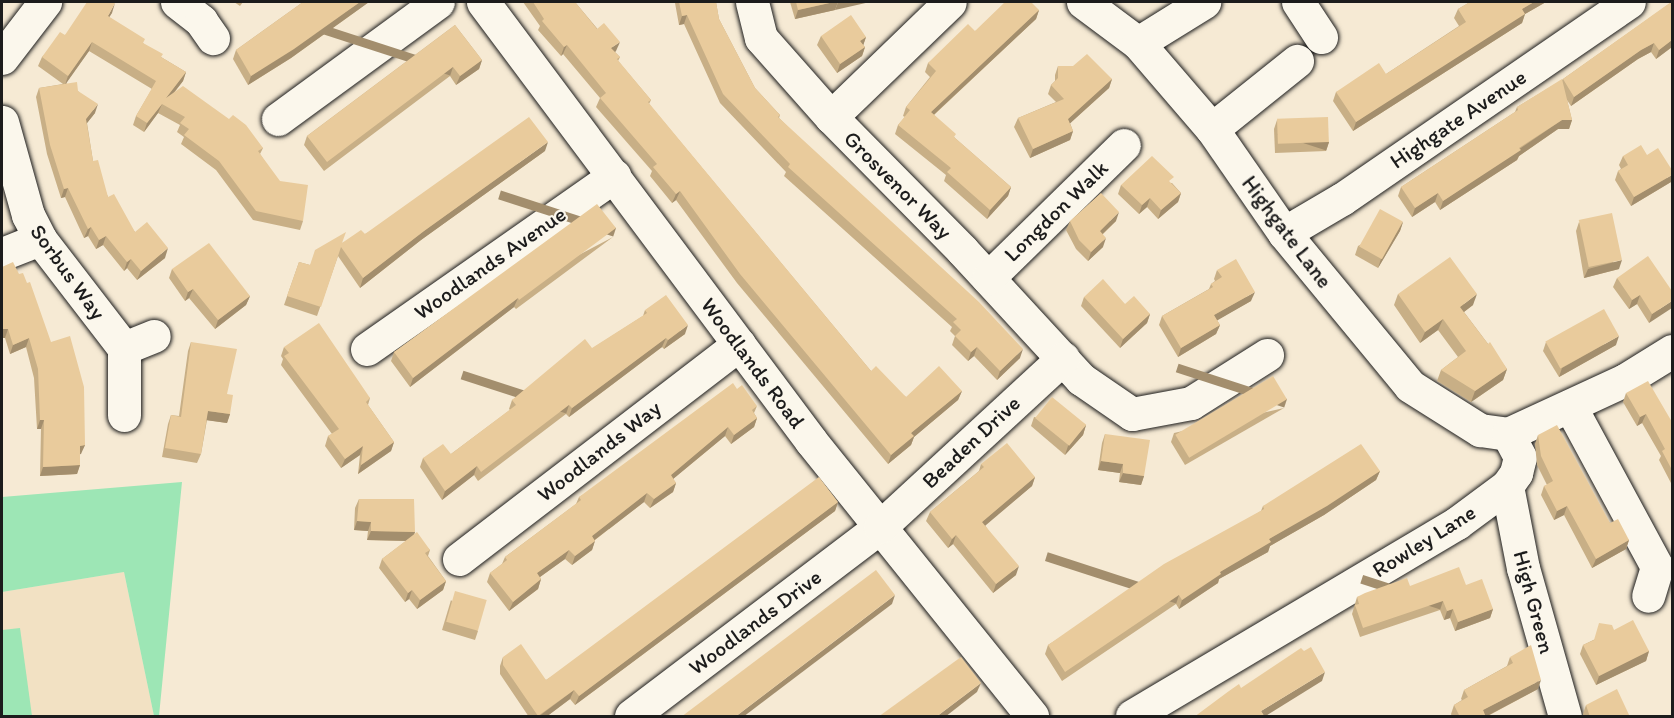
<!DOCTYPE html>
<html>
<head>
<meta charset="utf-8">
<style>
	body { margin:0 }
	#map { position:relative; width:1674px; height:718px; overflow:hidden; background:#f6ead4; font-family:Itim,sans-serif }
	div>[style] { position:absolute }
	[style*='--x'] { left:calc(var(--x)*1px); top:calc(var(--y)*1px); width:calc(var(--w)*1px); rotate:calc(var(--a)*1deg) }
	.built>* { inset:0; background:#f2e1c3 }
	.green>* { inset:0; background:#9de6b5 }
	.roads { filter:drop-shadow(0 0 2px #1c1c1c) drop-shadow(0 0 2px #1c1c1c) }
	.minor>* { height:33px; margin:-16.5px; padding:0 16.5px; transform-origin:16.5px; border-radius:16.5px; background:#fbf7ec }
	.major>* { height:33px; margin:-16.5px; padding:0 16.5px; transform-origin:16.5px; border-radius:16.5px; background:#fbf7ec }
	.wall>* { inset:0; background:#c8af86 }
	.shaded-wall>* { inset:0; background:#a38e6d; transform-origin:0 0 }
	.building>* { inset:0; background:#e9cb9c; transform-origin:0 0 }
	span { translate:-50% -50%; white-space:nowrap; text-align:center; line-height:1.15; -webkit-text-stroke:4.5px #fbf7ec; paint-order:stroke }
	.street-label { font-size:22px; color:#1c1c1c }
	.frame { position:absolute; inset:0; border:3px solid #1c1c1c; pointer-events:none }
</style>
</head>
<body>
<div id="map">
	<div class="built">
		<i style="clip-path:polygon(124px 572px,154px 716px,2px 716px,2px 592px)"></i>
	</div>
	<div class="green">
		<i style="clip-path:polygon(182px 482px,159px 716px,154px 716px,124px 572px,2px 592px,2px 497px)"></i>
		<i style="clip-path:polygon(20px 628px,32px 716px,2px 716px,2px 630px)"></i>
	</div>
	<div class="roads">
		<div class="minor">
			<i style="--x:177;--y:2;--w:31;--a:38"></i>
			<i style="--x:201;--y:21;--w:21;--a:55"></i>
			<i style="--x:483;--y:2;--w:548;--a:53.23"></i>
			<i style="--x:811;--y:441;--w:353;--a:51.2"></i>
			<i style="--x:752;--y:2;--w:37;--a:76"></i>
			<i style="--x:761;--y:38;--w:106;--a:48.5"></i>
			<i style="--x:831;--y:117;--w:187;--a:45.4"></i>
			<i style="--x:962;--y:250;--w:176;--a:47.3"></i>
			<i style="--x:1081;--y:379;--w:62;--a:34.5"></i>
			<i style="--x:1132;--y:414;--w:60;--a:-10.6"></i>
			<i style="--x:1191;--y:403;--w:90;--a:-32.3"></i>
			<i style="--x:1083;--y:2;--w:69;--a:36.7"></i>
			<i style="--x:1138;--y:43;--w:113;--a:49.3"></i>
			<i style="--x:1212;--y:129;--w:126;--a:55.3"></i>
			<i style="--x:1284;--y:233;--w:198;--a:50.5"></i>
			<i style="--x:1410;--y:386;--w:83;--a:32.2"></i>
			<i style="--x:1480;--y:430;--w:28;--a:8"></i>
			<i style="--x:1298;--y:2;--w:42;--a:56.7"></i>
			<i style="--x:1138;--y:43;--w:78;--a:-31.8"></i>
			<i style="--x:2;--y:58;--w:71;--a:-52.5"></i>
			<i style="--x:831;--y:117;--w:165;--a:-44"></i>
			<i style="--x:278;--y:119;--w:198;--a:-36.2"></i>
			<i style="--x:2;--y:122;--w:97;--a:74.4"></i>
			<i style="--x:28;--y:215;--w:27;--a:63"></i>
			<i style="--x:40;--y:239;--w:138;--a:52.4"></i>
			<i style="--x:124;--y:348;--w:67;--a:90"></i>
			<i style="--x:1212;--y:129;--w:109;--a:-38.7"></i>
			<i style="--x:1284;--y:233;--w:67;--a:-30.4"></i>
			<i style="--x:1342;--y:199;--w:348;--a:-34.5"></i>
			<i style="--x:2;--y:254;--w:41;--a:-21.5"></i>
			<i style="--x:988;--y:278;--w:190;--a:-44.4"></i>
			<i style="--x:124;--y:348;--w:32;--a:-22"></i>
			<i style="--x:367;--y:349;--w:302;--a:-35"></i>
			<i style="--x:1570;--y:406;--w:183;--a:61.6"></i>
			<i style="--x:1657;--y:567;--w:30;--a:107"></i>
			<i style="--x:1507;--y:486;--w:84;--a:79"></i>
			<i style="--x:1523;--y:568;--w:154;--a:74.2"></i>
			<i style="--x:459;--y:559;--w:353;--a:-37.5"></i>
			<i style="--x:631;--y:716;--w:313;--a:-37.2"></i>
			<i style="--x:880;--y:527;--w:249;--a:-42.7"></i>
		</div>
		<div class="major">
			<i style="--x:1132;--y:716;--w:378;--a:-30.7"></i>
			<i style="--x:1457;--y:523;--w:62;--a:-36.5"></i>
			<i style="--x:1507;--y:486;--w:16;--a:-55"></i>
			<i style="--x:1516;--y:473;--w:16;--a:-76"></i>
			<i style="--x:1520;--y:457;--w:26;--a:-118"></i>
			<i style="--x:1508;--y:434;--w:129;--a:-24.8"></i>
			<i style="--x:1625;--y:380;--w:55;--a:-31.7"></i>
		</div>
	</div>
	<div class="wall">
		<i style="clip-path:polygon(234px 2px,243px 2px,240px 6px)"></i>
		<i style="clip-path:polygon(303px 2px,369px 2px,291px 58px,248px 85px,233px 59px,236px 50px)"></i>
		<i style="clip-path:polygon(523px 2px,575px 2px,616px 51px,615px 52px,620px 57px,618px 61px,651px 100px,649px 104px,871px 371px,906px 397px,962px 391px,958px 400px,914px 437px,911px 445px,888px 464px,737px 283px,676px 200px,672px 203px,650px 176px,652px 171px,596px 107px,600px 98px,563px 54px,561px 56px,538px 30px,540px 26px)"></i>
		<i style="clip-path:polygon(675px 2px,716px 2px,719px 19px,755px 88px,780px 115px,779px 118px,1020px 358px,997px 380px,974px 356px,968px 361px,952px 345px,955px 336px,950px 331px,952px 327px,784px 176px,786px 172px,720px 103px,684px 24px,679px 25px,675px 3px)"></i>
		<i style="clip-path:polygon(790px 2px,838px 2px,835px 10px,795px 19px)"></i>
		<i style="clip-path:polygon(1470px 2px,1546px 2px,1525px 14px,1522px 23px,1353px 131px,1333px 101px,1336px 92px,1386px 74px,1459px 26px,1454px 18px,1458px 9px)"></i>
		<i style="clip-path:polygon(1672px 2px,1672px 47px,1656px 59px,1651px 52px,1638px 59px,1571px 106px,1567px 100px,1572px 120px,1569px 129px,1558px 129px,1519px 156px,1517px 160px,1440px 210px,1435px 202px,1412px 217px,1398px 196px,1401px 187px,1515px 112px,1517px 107px,1562px 80px,1563px 79px)"></i>
		<i style="clip-path:polygon(1039px 10px,1036px 19px,934px 115px,955px 138px,1011px 187px,1008px 196px,987px 219px,944px 181px,946px 175px,895px 134px,898px 125px,905px 117px,903px 116px,906px 107px,930px 77px,925px 72px,928px 63px,975px 31px)"></i>
		<i style="clip-path:polygon(112px 13px,109px 17px,161px 57px,186px 72px,183px 81px,174px 93px,263px 148px,260px 154px,303px 221px,300px 230px,253px 220px,216px 170px,181px 144px,184px 137px,177px 132px,180px 125px,158px 113px,144px 132px,133px 125px,136px 116px,152px 89px,89px 51px,66px 83px,78px 91px,95px 113px,87px 123px,93px 161px,108px 197px,135px 232px,165px 258px,137px 280px,127px 268px,124px 271px,103px 245px,96px 249px,88px 236px,84px 238px,65px 197px,61px 198px,47px 154px,36px 97px,39px 88px,63px 84px,38px 66px,42px 57px,65px 35px)"></i>
		<i style="clip-path:polygon(455px 25px,482px 60px,479px 69px,456px 85px,450px 76px,324px 171px,304px 145px,307px 136px)"></i>
		<i style="clip-path:polygon(821px 36px,866px 37px,863px 45px,865px 47px,862px 56px,837px 73px,817px 45px)"></i>
		<i style="clip-path:polygon(1058px 66px,1112px 79px,1109px 88px,1070px 123px,1073px 131px,1070px 140px,1030px 158px,1014px 127px,1018px 118px,1056px 102px,1048px 94px,1051px 85px,1055px 81px,1055px 75px)"></i>
		<i style="clip-path:polygon(1277px 120px,1329px 142px,1326px 151px,1275px 153px,1274px 129px)"></i>
		<i style="clip-path:polygon(545px 151px,421px 240px,360px 288px,338px 256px,317px 316px,284px 305px,299px 262px,310px 265px,342px 243px,365px 234px)"></i>
		<i style="clip-path:polygon(1647px 155px,1671px 182px,1631px 206px,1615px 180px,1618px 171px,1621px 169px,1619px 165px,1623px 156px)"></i>
		<i style="clip-path:polygon(1172px 183px,1181px 193px,1178px 202px,1158px 219px,1147px 207px,1139px 214px,1118px 194px,1121px 185px)"></i>
		<i style="clip-path:polygon(1070px 221px,1116px 221px,1103px 234px,1103px 247px,1088px 261px,1076px 249px,1066px 230px)"></i>
		<i style="clip-path:polygon(1403px 222px,1400px 231px,1378px 268px,1355px 255px,1358px 246px)"></i>
		<i style="clip-path:polygon(1579px 222px,1619px 269px,1584px 278px,1576px 231px)"></i>
		<i style="clip-path:polygon(613px 237px,516px 309px,514px 307px,410px 387px,391px 361px,394px 352px)"></i>
		<i style="clip-path:polygon(2px 267px,85px 445px,80px 454px,80px 465px,77px 474px,40px 476px,41px 429px,37px 429px,34px 378px,26px 347px,10px 354px,5px 338px,2px 338px)"></i>
		<i style="clip-path:polygon(172px 269px,250px 296px,246px 305px,215px 329px,189px 298px,185px 301px,169px 278px)"></i>
		<i style="clip-path:polygon(1217px 270px,1251px 301px,1217px 320px,1220px 325px,1216px 334px,1178px 357px,1159px 325px,1162px 316px,1209px 289px,1211px 284px,1215px 281px,1214px 279px)"></i>
		<i style="clip-path:polygon(1617px 278px,1672px 291px,1649px 323px,1637px 304px,1629px 309px,1613px 287px)"></i>
		<i style="clip-path:polygon(1398px 294px,1473px 305px,1464px 312px,1507px 369px,1503px 380px,1471px 402px,1437px 381px,1441px 370px,1458px 357px,1438px 330px,1420px 343px,1394px 305px)"></i>
		<i style="clip-path:polygon(1084px 297px,1125px 304px,1150px 314px,1147px 323px,1120px 348px,1081px 306px)"></i>
		<i style="clip-path:polygon(645px 310px,685px 334px,664px 349px,662px 347px,569px 417px,566px 414px,478px 481px,474px 475px,442px 500px,420px 467px,423px 458px,451px 454px,510px 410px,509px 409px,512px 400px,643px 316px)"></i>
		<i style="clip-path:polygon(191px 342px,227px 394px,230px 414px,227px 423px,207px 420px,201px 454px,197px 463px,162px 457px,168px 424px,171px 415px,179px 416px,188px 351px)"></i>
		<i style="clip-path:polygon(1546px 342px,1616px 345px,1559px 377px,1543px 351px)"></i>
		<i style="clip-path:polygon(284px 347px,370px 398px,368px 405px,394px 442px,391px 451px,358px 474px,360px 455px,341px 468px,325px 446px,328px 436px,332px 434px,281px 365px,283px 359px,281px 356px)"></i>
		<i style="clip-path:polygon(1626px 393px,1672px 422px,1672px 485px,1659px 460px,1661px 456px,1642px 423px,1637px 426px,1623px 402px)"></i>
		<i style="clip-path:polygon(757px 406px,754px 413px,757px 418px,754px 427px,731px 444px,725px 436px,673px 479px,676px 483px,673px 492px,650px 508px,644px 502px,595px 540px,592px 550px,572px 565px,565px 559px,540px 577px,541px 579px,538px 589px,509px 611px,487px 582px,490px 573px,502px 564px,505px 557px,576px 504px,579px 497px)"></i>
		<i style="clip-path:polygon(1284px 408px,1185px 465px,1171px 442px,1174px 433px)"></i>
		<i style="clip-path:polygon(1034px 417px,1086px 425px,1083px 435px,1065px 455px,1031px 426px)"></i>
		<i style="clip-path:polygon(1105px 434px,1144px 476px,1141px 485px,1119px 482px,1120px 473px,1098px 470px,1102px 443px)"></i>
		<i style="clip-path:polygon(1538px 435px,1610px 523px,1629px 540px,1626px 549px,1592px 568px,1564px 515px,1554px 520px,1541px 495px,1544px 486px,1547px 485px,1537px 465px,1535px 444px)"></i>
		<i style="clip-path:polygon(981px 464px,1035px 477px,1032px 486px,985px 525px,1016px 575px,993px 593px,953px 544px,948px 548px,926px 521px,930px 512px,979px 471px)"></i>
		<i style="clip-path:polygon(1380px 471px,1376px 480px,1324px 515px,1270px 546px,1268px 552px,1219px 579px,1218px 583px,1179px 609px,1176px 604px,1062px 681px,1045px 654px,1048px 645px,1261px 511px,1263px 506px)"></i>
		<i style="clip-path:polygon(359px 499px,415px 532px,414px 535px,430px 550px,428px 556px,446px 581px,443px 590px,417px 609px,409px 599px,405px 602px,379px 568px,382px 559px,406px 541px,367px 540px,368px 531px,354px 530px,355px 508px)"></i>
		<i style="clip-path:polygon(838px 502px,835px 511px,575px 705px,570px 699px,546px 717px,529px 717px,500px 674px,500px 666px,503px 657px,546px 680px)"></i>
		<i style="clip-path:polygon(1466px 585px,1493px 609px,1490px 618px,1455px 631px,1450px 618px,1444px 620px,1440px 610px,1360px 637px,1352px 614px,1357px 597px,1410px 586px)"></i>
		<i style="clip-path:polygon(451px 600px,478px 631px,475px 640px,442px 630px)"></i>
		<i style="clip-path:polygon(1614px 630px,1649px 651px,1646px 661px,1596px 685px,1580px 654px,1583px 645px)"></i>
		<i style="clip-path:polygon(1510px 657px,1538px 689px,1486px 717px,1452px 717px,1451px 714px,1454px 705px,1462px 700px,1461px 699px,1464px 690px,1507px 666px)"></i>
		<i style="clip-path:polygon(1586px 705px,1630px 717px,1584px 717px,1583px 714px)"></i>
	</div>
	<div class="shaded-wall">
		<i style="clip-path:polygon(360px 2px,369px 2px,291px 58px,248px 85px,251px 76px)"></i>
		<i style="clip-path:polygon(834px 2px,838px 2px,835px 10px,795px 19px,798px 10px)"></i>
		<i style="clip-path:polygon(838px 2px,870px 2px,835px 10px)"></i>
		<i style="clip-path:polygon(1534px 2px,1546px 2px,1525px 14px,1522px 23px,1353px 131px,1356px 122px,1522px 9px)"></i>
		<i style="clip-path:polygon(115px 3px,112px 13px,104px 25px,108px 16px)"></i>
		<i style="clip-path:polygon(1039px 10px,1036px 19px,927px 121px,931px 112px)"></i>
		<i style="clip-path:polygon(687px 15px,684px 24px,679px 25px,682px 16px)"></i>
		<i style="clip-path:polygon(866px 37px,863px 46px,860px 41px)"></i>
		<i style="clip-path:polygon(1672px 40px,1672px 47px,1656px 59px,1659px 50px)"></i>
		<i style="clip-path:polygon(92px 42px,89px 51px,65px 85px,68px 76px)"></i>
		<i style="clip-path:polygon(620px 42px,616px 51px,608px 57px,611px 48px)"></i>
		<i style="clip-path:polygon(1654px 43px,1651px 52px,1638px 59px,1571px 106px,1574px 97px,1641px 50px)"></i>
		<i style="clip-path:polygon(567px 45px,563px 54px,561px 56px,564px 47px)"></i>
		<i style="clip-path:polygon(865px 47px,862px 56px,837px 73px,840px 64px)"></i>
		<i style="clip-path:polygon(482px 60px,479px 69px,456px 85px,460px 76px)"></i>
		<i style="left:453px;top:67px;width:9px;height:158px;rotate:108deg"></i>
		<i style="clip-path:polygon(186px 72px,183px 81px,164px 105px,166px 98px)"></i>
		<i style="clip-path:polygon(1112px 79px,1109px 88px,1065px 128px,1068px 119px)"></i>
		<i style="clip-path:polygon(98px 104px,95px 113px,83px 128px,86px 119px)"></i>
		<i style="clip-path:polygon(162px 104px,158px 113px,144px 132px,147px 123px)"></i>
		<i style="clip-path:polygon(1562px 120px,1572px 120px,1569px 129px,1558px 129px,1519px 156px,1517px 160px,1440px 210px,1443px 201px)"></i>
		<i style="clip-path:polygon(1073px 131px,1070px 140px,1030px 158px,1033px 149px)"></i>
		<i style="clip-path:polygon(548px 142px,545px 151px,421px 240px,360px 288px,363px 278px,424px 231px)"></i>
		<i style="left:1329px;top:142px;width:9px;height:51px;rotate:108deg"></i>
		<i style="clip-path:polygon(1672px 175px,1671px 182px,1631px 206px,1634px 197px)"></i>
		<i style="clip-path:polygon(1011px 187px,1008px 196px,987px 219px,990px 210px)"></i>
		<i style="clip-path:polygon(68px 188px,65px 197px,61px 198px,64px 189px)"></i>
		<i style="clip-path:polygon(680px 191px,676px 200px,672px 203px,676px 194px)"></i>
		<i style="clip-path:polygon(1181px 193px,1178px 202px,1158px 219px,1161px 210px)"></i>
		<i style="clip-path:polygon(1438px 193px,1435px 202px,1412px 217px,1415px 208px)"></i>
		<i style="clip-path:polygon(1150px 198px,1147px 207px,1139px 214px,1142px 205px)"></i>
		<i style="clip-path:polygon(1119px 212px,1116px 221px,1096px 240px,1100px 231px)"></i>
		<i style="clip-path:polygon(1403px 222px,1400px 231px,1378px 268px,1381px 259px)"></i>
		<i style="clip-path:polygon(91px 227px,88px 236px,84px 238px,88px 229px)"></i>
		<i style="left:616px;top:228px;width:9px;height:121px;rotate:108deg"></i>
		<i style="clip-path:polygon(106px 236px,103px 245px,96px 249px,99px 240px)"></i>
		<i style="clip-path:polygon(1106px 238px,1103px 247px,1088px 261px,1091px 252px)"></i>
		<i style="clip-path:polygon(168px 248px,165px 258px,137px 280px,141px 271px)"></i>
		<i style="clip-path:polygon(131px 259px,127px 268px,124px 271px,127px 262px)"></i>
		<i style="clip-path:polygon(1622px 260px,1619px 269px,1584px 278px,1588px 269px)"></i>
		<i style="clip-path:polygon(193px 289px,189px 298px,185px 301px,188px 292px)"></i>
		<i style="clip-path:polygon(1255px 292px,1251px 301px,1211px 324px,1214px 315px)"></i>
		<i style="clip-path:polygon(1477px 294px,1473px 305px,1456px 318px,1460px 307px)"></i>
		<i style="clip-path:polygon(1640px 295px,1637px 304px,1629px 309px,1632px 300px)"></i>
		<i style="clip-path:polygon(250px 296px,246px 305px,215px 329px,218px 320px)"></i>
		<i style="clip-path:polygon(518px 298px,514px 307px,410px 387px,413px 378px)"></i>
		<i style="clip-path:polygon(1672px 301px,1672px 308px,1649px 323px,1652px 314px)"></i>
		<i style="clip-path:polygon(1150px 314px,1147px 323px,1120px 348px,1123px 339px)"></i>
		<i style="clip-path:polygon(1443px 319px,1438px 330px,1420px 343px,1425px 332px)"></i>
		<i style="clip-path:polygon(688px 325px,685px 334px,664px 349px,668px 340px)"></i>
		<i style="clip-path:polygon(1220px 325px,1216px 334px,1178px 357px,1181px 348px)"></i>
		<i style="clip-path:polygon(2px 329px,8px 329px,5px 338px,2px 338px)"></i>
		<i style="clip-path:polygon(1619px 336px,1616px 345px,1559px 377px,1562px 368px)"></i>
		<i style="clip-path:polygon(29px 338px,26px 347px,10px 354px,13px 345px)"></i>
		<i style="clip-path:polygon(666px 338px,662px 347px,569px 417px,572px 408px)"></i>
		<i style="clip-path:polygon(977px 347px,974px 356px,968px 361px,971px 352px)"></i>
		<i style="clip-path:polygon(1023px 349px,1020px 358px,997px 380px,1000px 371px)"></i>
		<i style="clip-path:polygon(1507px 369px,1503px 380px,1471px 402px,1475px 391px)"></i>
		<i style="clip-path:polygon(962px 391px,958px 400px,914px 437px,911px 445px,888px 464px,891px 455px,911px 433px)"></i>
		<i style="left:1287px;top:399px;width:9px;height:114px;rotate:108deg"></i>
		<i style="left:569px;top:405px;width:9px;height:111px;rotate:108deg"></i>
		<i style="clip-path:polygon(208px 411px,230px 414px,227px 423px,205px 420px)"></i>
		<i style="clip-path:polygon(1646px 414px,1642px 423px,1637px 426px,1640px 417px)"></i>
		<i style="clip-path:polygon(757px 418px,754px 427px,731px 444px,734px 435px)"></i>
		<i style="clip-path:polygon(40px 420px,44px 420px,41px 429px,37px 429px)"></i>
		<i style="clip-path:polygon(1086px 425px,1083px 435px,1065px 455px,1068px 446px)"></i>
		<i style="clip-path:polygon(728px 427px,725px 436px,667px 484px,671px 475px)"></i>
		<i style="clip-path:polygon(394px 442px,391px 451px,358px 474px,361px 465px)"></i>
		<i style="clip-path:polygon(85px 445px,81px 454px,77px 455px,80px 446px)"></i>
		<i style="clip-path:polygon(363px 446px,360px 455px,341px 468px,345px 459px)"></i>
		<i style="clip-path:polygon(1101px 461px,1123px 464px,1120px 473px,1098px 470px)"></i>
		<i style="clip-path:polygon(80px 465px,77px 474px,40px 476px,43px 467px)"></i>
		<i style="clip-path:polygon(477px 466px,474px 475px,442px 500px,445px 491px)"></i>
		<i style="clip-path:polygon(1380px 471px,1376px 480px,1324px 515px,1270px 546px,1268px 552px,1219px 579px,1218px 583px,1179px 609px,1182px 600px,1220px 572px,1269px 539px)"></i>
		<i style="clip-path:polygon(1123px 473px,1144px 476px,1141px 485px,1119px 482px)"></i>
		<i style="clip-path:polygon(1035px 477px,1032px 486px,979px 531px,982px 522px)"></i>
		<i style="clip-path:polygon(676px 483px,673px 492px,650px 508px,654px 499px)"></i>
		<i style="clip-path:polygon(647px 493px,644px 502px,588px 545px,592px 536px)"></i>
		<i style="clip-path:polygon(838px 502px,835px 511px,575px 705px,579px 696px)"></i>
		<i style="clip-path:polygon(1567px 506px,1564px 515px,1554px 520px,1557px 511px)"></i>
		<i style="clip-path:polygon(357px 521px,371px 522px,368px 531px,354px 530px)"></i>
		<i style="clip-path:polygon(371px 531px,415px 532px,411px 541px,367px 540px)"></i>
		<i style="clip-path:polygon(956px 535px,953px 544px,948px 548px,952px 539px)"></i>
		<i style="clip-path:polygon(1629px 540px,1626px 549px,1592px 568px,1596px 559px)"></i>
		<i style="clip-path:polygon(595px 541px,592px 550px,572px 565px,575px 556px)"></i>
		<i style="clip-path:polygon(569px 550px,565px 559px,533px 582px,537px 573px)"></i>
		<i style="clip-path:polygon(1019px 566px,1016px 575px,993px 593px,996px 584px)"></i>
		<i style="clip-path:polygon(541px 579px,538px 589px,509px 611px,513px 602px)"></i>
		<i style="clip-path:polygon(446px 581px,443px 590px,417px 609px,420px 600px)"></i>
		<i style="clip-path:polygon(412px 590px,409px 599px,405px 602px,408px 593px)"></i>
		<i style="clip-path:polygon(895px 595px,892px 604px,743px 717px,735px 717px)"></i>
		<i style="left:1179px;top:595px;width:9px;height:138px;rotate:108deg"></i>
		<i style="left:1443px;top:601px;width:9px;height:84px;rotate:108deg"></i>
		<i style="clip-path:polygon(1453px 609px,1450px 618px,1444px 620px,1447px 611px)"></i>
		<i style="clip-path:polygon(1493px 609px,1490px 618px,1455px 631px,1458px 622px)"></i>
		<i style="clip-path:polygon(1649px 651px,1646px 661px,1596px 685px,1599px 676px)"></i>
		<i style="clip-path:polygon(1325px 672px,1322px 681px,1264px 717px,1261px 711px)"></i>
		<i style="clip-path:polygon(1541px 680px,1538px 689px,1485px 717px,1483px 710px)"></i>
		<i style="clip-path:polygon(981px 683px,977px 692px,945px 717px,936px 717px)"></i>
		<i style="clip-path:polygon(574px 690px,570px 699px,546px 717px,538px 717px)"></i>
	</div>
	<div class="building">
		<i style="clip-path:polygon(87px 2px,112px 2px,115px 3px,108px 16px,145px 39px,143px 43px,163px 54px,161px 57px,186px 72px,166px 98px,183px 86px,229px 119px,233px 115px,246px 125px,263px 148px,258px 151px,280px 181px,308px 185px,303px 221px,256px 211px,219px 161px,184px 135px,189px 129px,180px 123px,185px 117px,162px 104px,147px 123px,136px 116px,156px 81px,92px 42px,68px 76px,42px 57px,60px 32px,65px 35px)"></i>
		<i style="clip-path:polygon(303px 2px,360px 2px,294px 49px,251px 76px,236px 50px)"></i>
		<i style="clip-path:polygon(533px 2px,575px 2px,597px 29px,604px 23px,620px 42px,611px 48px,620px 57px,617px 59px,651px 100px,648px 102px,871px 371px,876px 366px,906px 397px,939px 366px,962px 391px,911px 433px,914px 436px,891px 455px,740px 274px,680px 191px,676px 194px,653px 167px,657px 164px,600px 98px,606px 93px,567px 45px,564px 47px,542px 21px,544px 19px)"></i>
		<i style="clip-path:polygon(679px 2px,716px 2px,719px 19px,755px 88px,780px 115px,778px 117px,979px 302px,1023px 349px,1000px 371px,977px 347px,971px 352px,955px 336px,961px 330px,953px 322px,957px 319px,788px 167px,790px 164px,723px 94px,687px 15px,682px 16px)"></i>
		<i style="clip-path:polygon(796px 2px,834px 2px,798px 10px)"></i>
		<i style="clip-path:polygon(1005px 2px,1031px 2px,1039px 10px,931px 112px,956px 134px,954px 137px,1011px 187px,990px 210px,947px 172px,951px 168px,898px 125px,910px 110px,906px 107px,936px 71px,928px 63px,968px 24px,975px 31px)"></i>
		<i style="clip-path:polygon(1470px 2px,1534px 2px,1522px 9px,1525px 14px,1356px 122px,1336px 92px,1379px 63px,1386px 74px,1466px 22px,1458px 9px)"></i>
		<i style="clip-path:polygon(1671px 2px,1672px 2px,1672px 40px,1659px 50px,1654px 43px,1641px 50px,1574px 97px,1563px 79px)"></i>
		<i style="clip-path:polygon(851px 15px,866px 37px,860px 41px,865px 47px,840px 64px,821px 36px)"></i>
		<i style="clip-path:polygon(455px 25px,482px 60px,460px 76px,453px 67px,327px 162px,307px 136px)"></i>
		<i style="clip-path:polygon(1087px 54px,1112px 79px,1068px 119px,1073px 131px,1033px 149px,1018px 118px,1064px 99px,1051px 85px,1058px 78px,1058px 66px,1073px 66px)"></i>
		<i style="clip-path:polygon(1562px 79px,1572px 120px,1562px 120px,1519px 148px,1521px 150px,1443px 201px,1438px 193px,1415px 208px,1401px 187px,1518px 110px,1517px 107px)"></i>
		<i style="clip-path:polygon(77px 82px,78px 91px,98px 104px,86px 119px,93px 161px,98px 160px,108px 197px,114px 194px,135px 232px,147px 222px,168px 248px,141px 271px,131px 259px,127px 262px,106px 236px,99px 240px,91px 227px,88px 229px,68px 188px,64px 189px,50px 145px,39px 88px)"></i>
		<i style="clip-path:polygon(529px 117px,548px 142px,424px 231px,363px 278px,341px 247px,321px 307px,287px 296px,299px 262px,310px 265px,315px 250px,346px 232px,342px 243px,361px 230px,365px 234px)"></i>
		<i style="left:1328px;top:117px;width:25px;height:51px;rotate:88deg"></i>
		<i style="clip-path:polygon(1641px 145px,1647px 155px,1658px 148px,1672px 170px,1672px 175px,1634px 197px,1618px 171px,1628px 165px,1623px 156px)"></i>
		<i style="clip-path:polygon(1152px 156px,1174px 177px,1169px 181px,1181px 193px,1161px 210px,1150px 198px,1142px 205px,1121px 185px)"></i>
		<i style="clip-path:polygon(1101px 193px,1119px 212px,1100px 231px,1106px 238px,1091px 252px,1079px 240px,1070px 221px)"></i>
		<i style="clip-path:polygon(597px 204px,616px 228px,519px 300px,518px 298px,413px 378px,394px 352px)"></i>
		<i style="left:1380px;top:209px;width:26px;height:43px;rotate:29deg"></i>
		<i style="left:1612px;top:213px;width:48px;height:34px;rotate:78deg"></i>
		<i style="clip-path:polygon(209px 243px,250px 296px,218px 320px,193px 289px,188px 292px,172px 269px)"></i>
		<i style="clip-path:polygon(1648px 256px,1672px 291px,1672px 301px,1652px 314px,1640px 295px,1632px 300px,1617px 278px)"></i>
		<i style="clip-path:polygon(1450px 257px,1477px 294px,1460px 307px,1488px 344px,1490px 342px,1507px 369px,1475px 391px,1441px 370px,1466px 351px,1443px 319px,1425px 332px,1398px 294px)"></i>
		<i style="clip-path:polygon(1236px 259px,1255px 292px,1214px 315px,1220px 325px,1181px 348px,1162px 316px,1213px 287px,1211px 284px,1222px 277px,1217px 270px)"></i>
		<i style="clip-path:polygon(13px 262px,19px 274px,23px 273px,27px 283px,30px 282px,51px 342px,70px 336px,84px 387px,85px 445px,80px 446px,80px 465px,43px 467px,44px 420px,40px 420px,38px 369px,29px 338px,13px 345px,8px 329px,2px 329px,2px 267px)"></i>
		<i style="clip-path:polygon(1103px 279px,1125px 304px,1134px 296px,1150px 314px,1123px 339px,1084px 297px)"></i>
		<i style="clip-path:polygon(666px 295px,688px 325px,668px 340px,666px 338px,572px 408px,569px 405px,481px 472px,477px 466px,445px 491px,423px 458px,443px 444px,451px 454px,516px 405px,512px 400px,585px 339px,592px 348px,647px 313px,645px 310px)"></i>
		<i style="left:1604px;top:309px;width:31px;height:67px;rotate:61deg"></i>
		<i style="clip-path:polygon(319px 323px,370px 398px,366px 402px,394px 442px,361px 465px,363px 446px,345px 459px,328px 436px,339px 429px,284px 356px,289px 353px,284px 347px)"></i>
		<i style="clip-path:polygon(191px 342px,237px 349px,227px 394px,233px 395px,230px 414px,208px 411px,201px 454px,165px 448px,171px 415px,181px 417px)"></i>
		<i style="left:1273px;top:376px;width:27px;height:114px;rotate:59deg"></i>
		<i style="clip-path:polygon(1648px 381px,1672px 422px,1672px 470px,1662px 451px,1665px 449px,1646px 414px,1640px 417px,1626px 393px)"></i>
		<i style="clip-path:polygon(733px 383px,737px 389px,742px 385px,757px 406px,752px 410px,757px 418px,734px 435px,728px 427px,671px 475px,676px 483px,654px 499px,647px 493px,592px 536px,595px 541px,575px 556px,569px 550px,537px 573px,541px 579px,513px 602px,490px 573px,507px 560px,505px 557px,581px 500px,579px 497px)"></i>
		<i style="left:1052px;top:397px;width:44px;height:27px;rotate:39deg"></i>
		<i style="clip-path:polygon(1557px 425px,1610px 523px,1618px 519px,1629px 540px,1596px 559px,1567px 506px,1557px 511px,1544px 486px,1553px 481px,1541px 456px,1538px 435px)"></i>
		<i style="clip-path:polygon(1105px 434px,1150px 440px,1144px 476px,1123px 473px,1123px 464px,1101px 461px)"></i>
		<i style="clip-path:polygon(1007px 443px,1035px 477px,982px 522px,1019px 566px,996px 584px,956px 535px,952px 539px,930px 512px,984px 467px,981px 464px)"></i>
		<i style="clip-path:polygon(1361px 444px,1380px 471px,1327px 506px,1269px 539px,1271px 542px,1220px 572px,1221px 574px,1182px 600px,1179px 595px,1065px 672px,1048px 645px,1164px 564px,1264px 509px,1263px 506px)"></i>
		<i style="clip-path:polygon(819px 477px,838px 502px,579px 696px,574px 690px,538px 716px,503px 665px,503px 657px,521px 644px,546px 680px)"></i>
		<i style="clip-path:polygon(359px 499px,414px 499px,415px 532px,371px 531px,371px 522px,357px 521px)"></i>
		<i style="clip-path:polygon(417px 532px,430px 550px,425px 553px,446px 581px,420px 600px,412px 590px,408px 593px,382px 559px)"></i>
		<i style="clip-path:polygon(1459px 567px,1466px 585px,1482px 579px,1493px 609px,1458px 622px,1453px 609px,1447px 611px,1443px 601px,1363px 628px,1355px 605px,1359px 604px,1357px 597px,1365px 593px,1407px 578px,1410px 586px)"></i>
		<i style="clip-path:polygon(876px 570px,895px 595px,735px 717px,681px 717px)"></i>
		<i style="left:455px;top:591px;width:33px;height:32px;rotate:16deg"></i>
		<i style="clip-path:polygon(1633px 620px,1649px 651px,1599px 676px,1583px 645px,1594px 640px,1599px 623px,1612px 625px,1614px 630px)"></i>
		<i style="clip-path:polygon(1531px 645px,1541px 680px,1483px 710px,1486px 717px,1460px 717px,1454px 705px,1468px 697px,1464px 690px,1513px 663px,1510px 657px)"></i>
		<i style="clip-path:polygon(1311px 647px,1325px 672px,1261px 711px,1265px 717px,1194px 717px,1229px 691px,1239px 684px,1241px 688px,1301px 648px,1304px 651px)"></i>
		<i style="clip-path:polygon(961px 657px,981px 683px,936px 717px,878px 717px)"></i>
		<i style="clip-path:polygon(1617px 689px,1630px 717px,1590px 717px,1586px 705px)"></i>
	</div>
	<div class="street-label">
		<span style="left:1458px;top:119px;rotate:-34deg">Highgate Avenue</span>
		<span style="left:898px;top:185px;rotate:45deg">Grosvenor Way</span>
		<span style="left:1056px;top:211px;rotate:-44deg">Longdon Walk</span>
		<span style="left:1287px;top:232px;rotate:53deg">Highgate Lane</span>
		<span style="left:490px;top:263px;rotate:-35deg">Woodlands Avenue</span>
		<span style="left:68px;top:272px;rotate:54deg">Sorbus Way</span>
		<span style="left:753px;top:363px;rotate:53deg">Woodlands Road</span>
		<span style="left:971px;top:442px;rotate:-43deg">Beaden Drive</span>
		<span style="left:599px;top:451px;rotate:-38deg">Woodlands Way</span>
		<span style="left:1424px;top:541px;rotate:-32deg">Rowley Lane</span>
		<span style="left:1534px;top:602px;rotate:75deg">High Green</span>
		<span style="left:755px;top:622px;rotate:-37deg">Woodlands Drive</span>
	</div>
	<div class="frame"></div>
</div>
</body>
</html>
